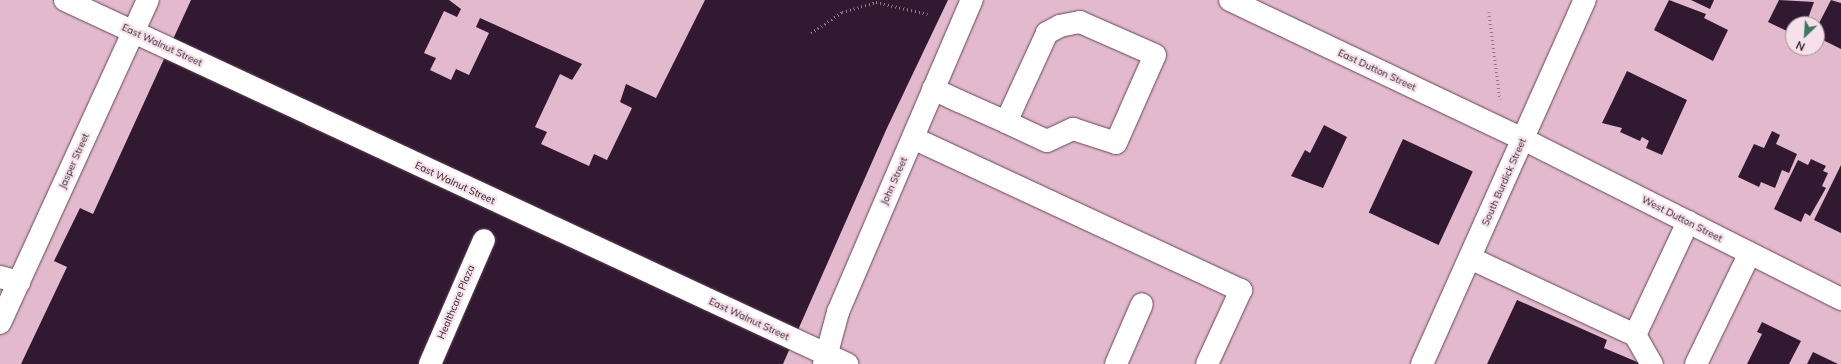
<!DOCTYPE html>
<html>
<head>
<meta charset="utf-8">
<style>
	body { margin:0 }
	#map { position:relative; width:1841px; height:364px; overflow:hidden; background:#e2b9cd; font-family:Mulish,sans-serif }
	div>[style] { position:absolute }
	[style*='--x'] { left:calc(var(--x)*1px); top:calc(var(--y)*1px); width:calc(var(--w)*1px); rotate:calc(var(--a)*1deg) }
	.building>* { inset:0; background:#311a31; transform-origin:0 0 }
	.path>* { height:2.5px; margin-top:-1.25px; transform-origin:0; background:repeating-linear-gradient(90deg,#957785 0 1px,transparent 0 4px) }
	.roads { filter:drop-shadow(0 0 1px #674556) drop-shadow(0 0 1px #674556) }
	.minor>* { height:22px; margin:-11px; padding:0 11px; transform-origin:11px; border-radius:11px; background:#fff }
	span { translate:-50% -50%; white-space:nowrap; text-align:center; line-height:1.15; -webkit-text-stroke:4px #f6e0ea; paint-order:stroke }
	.street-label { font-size:10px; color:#24161d }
	.north { position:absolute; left:1785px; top:16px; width:40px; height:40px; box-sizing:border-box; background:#f6e0ea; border:1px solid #a28f98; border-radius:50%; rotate:205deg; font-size:11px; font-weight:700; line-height:16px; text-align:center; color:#24161d }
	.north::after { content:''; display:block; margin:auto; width:14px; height:18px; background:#3b7762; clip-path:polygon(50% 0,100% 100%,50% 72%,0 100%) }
</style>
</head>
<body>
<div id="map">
	<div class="building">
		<i style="clip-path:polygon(191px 0,449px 0,461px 9px,457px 17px,444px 11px,424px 53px,436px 58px,430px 70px,451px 80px,456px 69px,469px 75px,489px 33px,476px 27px,480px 18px,582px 64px,572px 80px,560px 74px,535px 127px,547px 132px,541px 144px,589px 166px,594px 154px,607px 160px,632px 108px,620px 102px,626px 84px,656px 98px,705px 0,948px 0,887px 128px,783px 364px,21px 364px,67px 267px,54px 261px,80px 208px,93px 214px)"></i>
		<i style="clip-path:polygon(1669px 0,1706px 14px,1704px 18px,1728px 30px,1713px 61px,1654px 30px)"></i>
		<i style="clip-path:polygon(1691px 0,1714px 0,1710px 9px)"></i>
		<i style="clip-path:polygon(1779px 0,1814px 2px,1806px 24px,1793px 24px,1793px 34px,1768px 22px)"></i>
		<i style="clip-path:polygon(1831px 0,1841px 3px,1841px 49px,1817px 37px,1817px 27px)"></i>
		<i style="clip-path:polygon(1627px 71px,1687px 100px,1662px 155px,1646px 148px,1649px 141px,1642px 137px,1640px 141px,1620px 132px,1622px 128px,1602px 123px)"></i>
		<i style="clip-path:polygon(1324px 125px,1347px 137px,1323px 188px,1291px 176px,1305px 150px,1310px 153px)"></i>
		<i style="clip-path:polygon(1772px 131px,1780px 135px,1776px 144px,1797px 154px,1789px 173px,1782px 170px,1775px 188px,1761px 182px,1759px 187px,1738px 177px,1754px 144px,1764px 148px)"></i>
		<i style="left:1403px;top:139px;width:77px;height:81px;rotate:25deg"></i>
		<i style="clip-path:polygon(1811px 159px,1826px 166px,1823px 171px,1828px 173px,1822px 186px,1826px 188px,1810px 216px,1805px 213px,1801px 222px,1774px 209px,1798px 160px,1808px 165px)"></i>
		<i style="clip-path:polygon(1841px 165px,1841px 233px,1814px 220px)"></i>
		<i style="clip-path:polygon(1517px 300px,1607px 340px,1604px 348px,1642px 364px,1487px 364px)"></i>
		<i style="clip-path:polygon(1762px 322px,1801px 341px,1789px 364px,1747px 364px,1762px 334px,1757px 332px)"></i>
		<i style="clip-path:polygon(1813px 352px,1838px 364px,1807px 364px)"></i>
	</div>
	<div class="path">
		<i style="--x:1489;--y:12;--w:88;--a:82.8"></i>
		<i style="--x:811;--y:33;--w:37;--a:-34"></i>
		<i style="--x:842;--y:12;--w:35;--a:-16"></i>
		<i style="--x:876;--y:2;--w:53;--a:13"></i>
	</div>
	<div class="roads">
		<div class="minor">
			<i style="--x:65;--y:0;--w:863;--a:24.96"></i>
			<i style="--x:1230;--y:0;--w:324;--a:25.4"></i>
			<i style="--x:1523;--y:139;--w:356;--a:26.7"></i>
			<i style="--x:933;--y:89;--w:29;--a:25"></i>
			<i style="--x:959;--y:101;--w:51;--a:24.1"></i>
			<i style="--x:1006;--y:122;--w:45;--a:24.9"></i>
			<i style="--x:1047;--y:141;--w:29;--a:-25"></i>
			<i style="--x:1073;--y:129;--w:45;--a:18"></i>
			<i style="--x:1116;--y:143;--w:96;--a:-66.1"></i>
			<i style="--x:1155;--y:55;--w:82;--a:-156.3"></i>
			<i style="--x:1080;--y:22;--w:20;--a:169"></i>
			<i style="--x:1060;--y:26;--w:15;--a:152"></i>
			<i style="--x:1047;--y:33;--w:98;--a:114.7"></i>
			<i style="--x:913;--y:138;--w:362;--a:24.9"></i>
			<i style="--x:1241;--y:290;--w:81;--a:114.7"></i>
			<i style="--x:1470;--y:258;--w:182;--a:25"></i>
			<i style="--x:1635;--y:335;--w:34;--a:60"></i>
			<i style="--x:0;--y:277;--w:20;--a:15"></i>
			<i style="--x:0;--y:323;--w:355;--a:-65.4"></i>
			<i style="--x:1635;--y:335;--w:125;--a:-64.9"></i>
			<i style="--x:430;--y:364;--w:135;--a:-66.5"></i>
			<i style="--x:824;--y:364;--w:54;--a:-74.9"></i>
			<i style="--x:838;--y:312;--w:340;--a:-66.8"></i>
			<i style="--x:1116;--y:364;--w:65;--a:-66.6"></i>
			<i style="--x:1422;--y:364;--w:399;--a:-65.9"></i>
			<i style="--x:1696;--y:364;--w:123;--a:-64.1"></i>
		</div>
	</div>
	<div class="street-label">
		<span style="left:162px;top:45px;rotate:25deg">East Walnut Street</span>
		<span style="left:1377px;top:70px;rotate:25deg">East Dutton Street</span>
		<span style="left:74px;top:161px;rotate:-66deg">Jasper Street</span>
		<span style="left:894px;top:181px;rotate:-66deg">John Street</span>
		<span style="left:1504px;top:182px;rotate:-66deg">South Burdick Street</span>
		<span style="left:455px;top:183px;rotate:25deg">East Walnut Street</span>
		<span style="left:1682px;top:219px;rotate:27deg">West Dutton Street</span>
		<span style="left:456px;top:302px;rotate:-67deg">Healthcare Plaza</span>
		<span style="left:749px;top:319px;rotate:25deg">East Walnut Street</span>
	</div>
	<div class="north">N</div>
</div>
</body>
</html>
